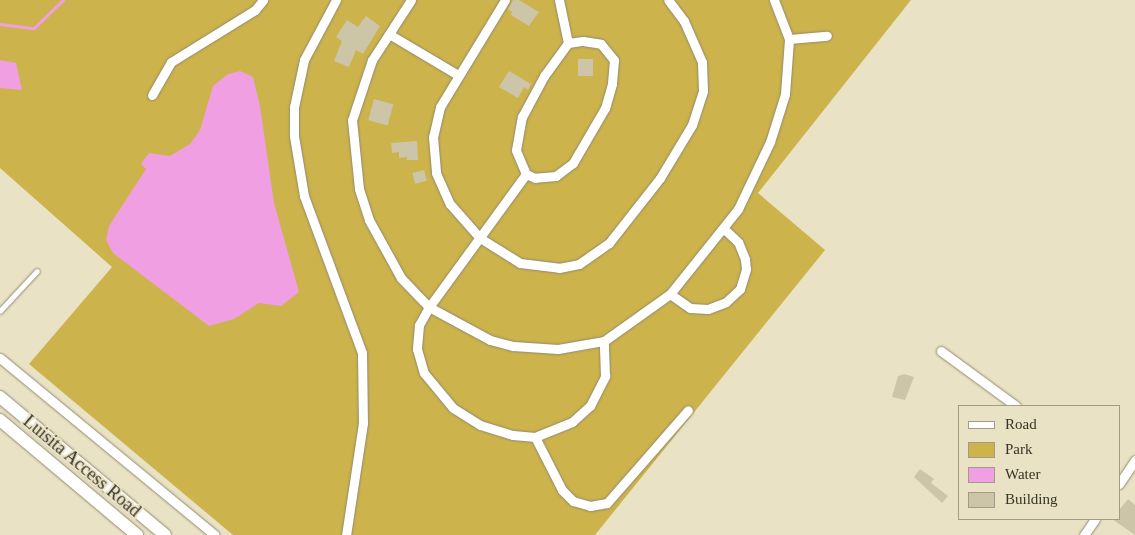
<!DOCTYPE html>
<html>
<head>
<meta charset="utf-8">
<style>
	body { margin:0 }
	#map { position:relative; width:1135px; height:535px; overflow:hidden; background:#eae2c5; font-family:"Times New Roman",serif }
	div>[style] { position:absolute }
	[style*='--x'] { left:calc(var(--x)*1px); top:calc(var(--y)*1px); width:calc(var(--w)*1px); rotate:calc(var(--a)*1deg) }
	.green>* { inset:0; background:#cdb34b }
	.water>* { inset:0; background:#ef9fe2 }
	.stream>* { height:2.5px; margin:-1.25px; padding:0 1.25px; transform-origin:1.25px; border-radius:1.25px; background:#ef9fe2 }
	.building>* { inset:0; background:#cdc5a8; transform-origin:0 0 }
	.roads { filter:drop-shadow(0 0 1px #928b70) drop-shadow(0 0 1px #928b70) }
	.service>* { height:4.5px; margin:-2.25px; padding:0 2.25px; transform-origin:2.25px; border-radius:2.25px; background:#fff }
	.minor>* { height:9px; margin:-4.5px; padding:0 4.5px; transform-origin:4.5px; border-radius:4.5px; background:#fff }
	.secondary>* { height:12px; margin:-6px; padding:0 6px; transform-origin:6px; border-radius:6px; background:#fff }
	span { translate:-50% -50%; white-space:nowrap; text-align:center; line-height:1.15; -webkit-text-stroke:4px #eae2c5; paint-order:stroke }
	.street-label { font-size:18px; color:#363328 }
	.legend { position:absolute; left:958px; top:405px; width:162px; height:115px; box-sizing:border-box; background:#eae2c5; border:1px solid #a29c86; margin:0; padding:6px 9px; list-style:none; font-size:15px; color:#363328 }
	.legend li { display:flex; align-items:center; gap:10px; height:25px }
	.legend b { width:25px; border:1px solid #a29c86 }
</style>
</head>
<body>
<div id="map">
	<div class="green">
		<i style="clip-path:polygon(0 0,911px 0,758px 193px,825px 250px,595px 535px,233px 535px,29px 364px,112px 267px,0 168px)"></i>
	</div>
	<div class="water">
		<i style="clip-path:polygon(0 60px,16px 63px,22px 90px,0 88px)"></i>
		<i style="clip-path:polygon(240px 71px,253px 77px,260px 106px,274px 203px,299px 292px,281px 306px,259px 303px,234px 319px,209px 326px,113px 253px,106px 240px,109px 226px,146px 169px,141px 164px,149px 153px,170px 156px,190px 144px,200px 130px,213px 86px,228px 74px)"></i>
	</div>
	<div class="stream">
		<i style="--x:0;--y:24;--w:34;--a:7"></i>
		<i style="--x:34;--y:28;--w:40;--a:-44"></i>
	</div>
	<div class="building">
		<i style="clip-path:polygon(513px 0,519px 0,539px 12px,529px 26px,511px 15px,512px 12px,508px 9px)"></i>
		<i style="clip-path:polygon(366px 16px,380px 26px,363px 54px,356px 50px,349px 67px,334px 61px,342px 41px,336px 37px,347px 20px,358px 27px)"></i>
		<i style="left:578px;top:59px;width:15px;height:17px"></i>
		<i style="clip-path:polygon(509px 71px,531px 84px,528px 90px,524px 87px,518px 98px,499px 87px)"></i>
		<i style="left:374px;top:99px;width:20px;height:22px;rotate:15deg"></i>
		<i style="clip-path:polygon(417px 141px,418px 160px,407px 160px,407px 157px,399px 158px,399px 152px,392px 153px,391px 143px)"></i>
		<i style="left:424px;top:170px;width:11px;height:12px;rotate:75deg"></i>
		<i style="clip-path:polygon(904px 374px,914px 377px,905px 400px,892px 397px,898px 376px)"></i>
		<i style="clip-path:polygon(920px 469px,934px 479px,931px 483px,948px 496px,942px 503px,914px 477px)"></i>
		<i style="clip-path:polygon(1128px 499px,1135px 505px,1135px 535px,1112px 519px,1119px 519px,1119px 510px)"></i>
	</div>
	<div class="roads">
		<div class="service">
			<i style="--x:0;--y:311;--w:54;--a:-47.2"></i>
		</div>
		<div class="minor">
			<i style="--x:336;--y:0;--w:68;--a:118.1"></i>
			<i style="--x:304;--y:60;--w:48;--a:102"></i>
			<i style="--x:294;--y:107;--w:29;--a:90"></i>
			<i style="--x:294;--y:136;--w:61;--a:80.5"></i>
			<i style="--x:304;--y:196;--w:167;--a:69.7"></i>
			<i style="--x:362;--y:353;--w:70;--a:89.2"></i>
			<i style="--x:363;--y:423;--w:113;--a:98.6"></i>
			<i style="--x:411;--y:0;--w:72;--a:123"></i>
			<i style="--x:372;--y:60;--w:63;--a:108.4"></i>
			<i style="--x:352;--y:120;--w:69;--a:84.2"></i>
			<i style="--x:359;--y:189;--w:33;--a:72"></i>
			<i style="--x:369;--y:220;--w:66;--a:61.1"></i>
			<i style="--x:401;--y:278;--w:40;--a:46"></i>
			<i style="--x:429;--y:307;--w:69;--a:28.4"></i>
			<i style="--x:490;--y:340;--w:24;--a:15"></i>
			<i style="--x:513;--y:346;--w:45;--a:3.8"></i>
			<i style="--x:558;--y:349;--w:47;--a:-9.9"></i>
			<i style="--x:604;--y:341;--w:81;--a:-35.5"></i>
			<i style="--x:670;--y:294;--w:109;--a:-51.3"></i>
			<i style="--x:738;--y:209;--w:74;--a:-64.5"></i>
			<i style="--x:770;--y:142;--w:50;--a:-72.6"></i>
			<i style="--x:785;--y:94;--w:55;--a:-85.8"></i>
			<i style="--x:789;--y:39;--w:42;--a:-111"></i>
			<i style="--x:505;--y:0;--w:125;--a:121.3"></i>
			<i style="--x:440;--y:107;--w:31;--a:103"></i>
			<i style="--x:433;--y:137;--w:36;--a:85"></i>
			<i style="--x:436;--y:173;--w:34;--a:66"></i>
			<i style="--x:450;--y:204;--w:45;--a:48.6"></i>
			<i style="--x:480;--y:238;--w:47;--a:32"></i>
			<i style="--x:520;--y:263;--w:39;--a:7"></i>
			<i style="--x:559;--y:268;--w:20;--a:-11"></i>
			<i style="--x:579;--y:264;--w:37;--a:-35"></i>
			<i style="--x:609;--y:243;--w:83;--a:-51.9"></i>
			<i style="--x:660;--y:178;--w:62;--a:-58.9"></i>
			<i style="--x:692;--y:125;--w:36;--a:-72"></i>
			<i style="--x:703;--y:91;--w:29;--a:-92"></i>
			<i style="--x:702;--y:62;--w:45;--a:-113.7"></i>
			<i style="--x:684;--y:21;--w:26;--a:-127"></i>
			<i style="--x:559;--y:0;--w:44;--a:78.2"></i>
			<i style="--x:389;--y:34;--w:80;--a:30.7"></i>
			<i style="--x:789;--y:39;--w:38;--a:-5"></i>
			<i style="--x:583;--y:41;--w:18;--a:9"></i>
			<i style="--x:601;--y:44;--w:21;--a:51"></i>
			<i style="--x:614;--y:60;--w:24;--a:95"></i>
			<i style="--x:612;--y:84;--w:25;--a:106"></i>
			<i style="--x:605;--y:108;--w:64;--a:120.2"></i>
			<i style="--x:573;--y:163;--w:21;--a:143"></i>
			<i style="--x:556;--y:176;--w:21;--a:175"></i>
			<i style="--x:535;--y:178;--w:10;--a:-156"></i>
			<i style="--x:526;--y:174;--w:26;--a:-113"></i>
			<i style="--x:516;--y:150;--w:34;--a:-80"></i>
			<i style="--x:522;--y:117;--w:47;--a:-61.8"></i>
			<i style="--x:544;--y:76;--w:41;--a:-54"></i>
			<i style="--x:568;--y:43;--w:15;--a:-8"></i>
			<i style="--x:152;--y:95;--w:38;--a:-60"></i>
			<i style="--x:171;--y:62;--w:99;--a:-31.8"></i>
			<i style="--x:255;--y:10;--w:13;--a:-51"></i>
			<i style="--x:526;--y:174;--w:165;--a:126.1"></i>
			<i style="--x:429;--y:307;--w:21;--a:119"></i>
			<i style="--x:419;--y:325;--w:24;--a:95"></i>
			<i style="--x:417;--y:349;--w:25;--a:74"></i>
			<i style="--x:424;--y:373;--w:45;--a:50.4"></i>
			<i style="--x:453;--y:408;--w:32;--a:32"></i>
			<i style="--x:480;--y:425;--w:34;--a:17"></i>
			<i style="--x:513;--y:435;--w:22;--a:5"></i>
			<i style="--x:535;--y:437;--w:40;--a:-22"></i>
			<i style="--x:572;--y:422;--w:24;--a:-42"></i>
			<i style="--x:590;--y:406;--w:34;--a:-63"></i>
			<i style="--x:605;--y:376;--w:35;--a:-92"></i>
			<i style="--x:670;--y:294;--w:24;--a:35"></i>
			<i style="--x:690;--y:308;--w:18;--a:3"></i>
			<i style="--x:708;--y:309;--w:19;--a:-21"></i>
			<i style="--x:726;--y:302;--w:19;--a:-43"></i>
			<i style="--x:740;--y:289;--w:21;--a:-73"></i>
			<i style="--x:746;--y:269;--w:10;--a:-96"></i>
			<i style="--x:745;--y:259;--w:18;--a:-112"></i>
			<i style="--x:738;--y:242;--w:19;--a:-137"></i>
			<i style="--x:941;--y:351;--w:93;--a:36.3"></i>
			<i style="--x:0;--y:358;--w:278;--a:39.5"></i>
			<i style="--x:535;--y:437;--w:59;--a:63"></i>
			<i style="--x:562;--y:490;--w:16;--a:45"></i>
			<i style="--x:573;--y:501;--w:18;--a:16"></i>
			<i style="--x:590;--y:506;--w:17;--a:-10"></i>
			<i style="--x:607;--y:503;--w:123;--a:-48.9"></i>
			<i style="--x:1119;--y:484;--w:29;--a:-56"></i>
			<i style="--x:1084;--y:535;--w:19;--a:-55"></i>
		</div>
		<div class="secondary">
			<i style="--x:0;--y:397;--w:215;--a:39.9"></i>
			<i style="--x:0;--y:420;--w:179;--a:40"></i>
		</div>
	</div>
	<div class="street-label">
		<span style="left:82px;top:466px;rotate:40deg">Luisita Access Road</span>
	</div>
	<ul class="legend">
	<li><b style="height:6px;background:#fff"></b>Road</li>
	<li><b style="height:14px;background:#cdb34b"></b>Park</li>
	<li><b style="height:14px;background:#ef9fe2"></b>Water</li>
	<li><b style="height:14px;background:#cdc5a8"></b>Building</li>
	</ul>
</div>
</body>
</html>
